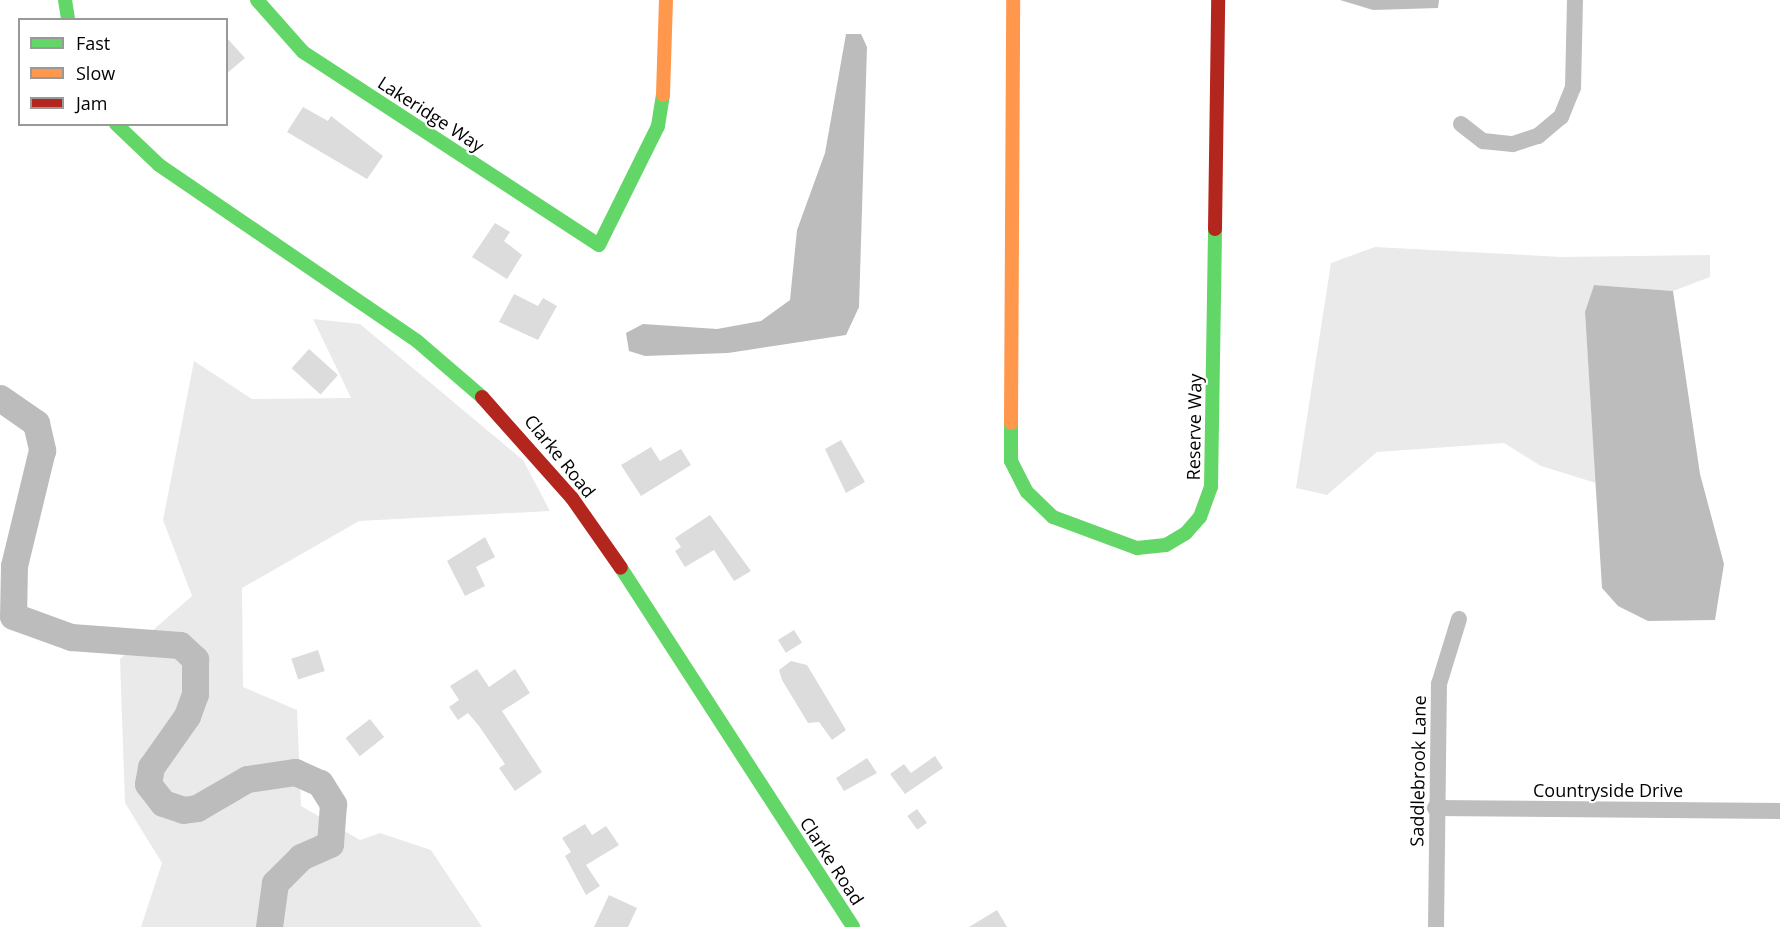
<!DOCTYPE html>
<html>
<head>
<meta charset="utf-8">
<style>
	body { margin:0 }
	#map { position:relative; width:1780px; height:927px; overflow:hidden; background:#fff; font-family:"Open Sans",sans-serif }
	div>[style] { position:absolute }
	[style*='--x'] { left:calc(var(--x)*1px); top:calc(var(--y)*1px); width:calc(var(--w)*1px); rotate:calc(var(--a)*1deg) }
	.green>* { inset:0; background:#eaeaea }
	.water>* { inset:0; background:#bcbcbc }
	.river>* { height:27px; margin:-13.5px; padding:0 13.5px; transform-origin:13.5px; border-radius:13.5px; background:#bcbcbc }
	.building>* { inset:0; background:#dcdcdc; transform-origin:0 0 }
	.street>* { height:16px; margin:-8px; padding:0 8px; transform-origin:8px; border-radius:8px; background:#bebebe }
	.fast>* { height:14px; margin:-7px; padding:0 7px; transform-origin:7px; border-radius:7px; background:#63d668 }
	.slow>* { height:14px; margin:-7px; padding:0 7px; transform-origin:7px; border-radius:7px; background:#ff974d }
	.jam>* { height:14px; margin:-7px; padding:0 7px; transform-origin:7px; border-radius:7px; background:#b3261e }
	span { translate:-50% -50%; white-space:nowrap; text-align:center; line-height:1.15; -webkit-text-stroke:4.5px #fff; paint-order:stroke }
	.street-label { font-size:18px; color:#000 }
	.legend { position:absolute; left:18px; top:18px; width:210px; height:108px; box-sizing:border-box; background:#fff; border:2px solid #999; margin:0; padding:8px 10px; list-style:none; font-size:18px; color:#000 }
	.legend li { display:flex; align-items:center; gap:12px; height:30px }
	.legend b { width:30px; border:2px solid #999 }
</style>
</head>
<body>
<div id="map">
	<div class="green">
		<i style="clip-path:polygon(1375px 247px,1561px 257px,1710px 255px,1710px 277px,1673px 291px,1594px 285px,1585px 313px,1596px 483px,1541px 466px,1504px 443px,1377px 452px,1327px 495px,1296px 488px,1331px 263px)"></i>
		<i style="clip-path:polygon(313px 319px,360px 324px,523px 460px,550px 511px,359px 521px,242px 588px,243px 687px,297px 710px,301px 806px,360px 840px,380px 833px,431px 850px,482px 927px,141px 927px,162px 863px,125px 803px,120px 659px,192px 596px,163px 520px,194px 361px,252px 399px,351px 398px)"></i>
	</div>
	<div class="water">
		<i style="clip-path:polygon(1340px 0,1439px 0,1438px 8px,1373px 10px)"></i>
		<i style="clip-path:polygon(846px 34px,861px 34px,867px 47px,859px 307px,846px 335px,728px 353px,645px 356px,629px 351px,626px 333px,643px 324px,717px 329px,761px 321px,790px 300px,797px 230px,825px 153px)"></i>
		<i style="clip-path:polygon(1594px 285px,1673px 291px,1700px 474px,1724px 564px,1715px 620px,1648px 621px,1618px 606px,1602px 588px,1585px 312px)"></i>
	</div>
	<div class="river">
		<i style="--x:0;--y:398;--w:44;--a:34.8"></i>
		<i style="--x:36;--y:423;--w:28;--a:77"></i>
		<i style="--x:42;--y:450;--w:119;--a:103.6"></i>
		<i style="--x:14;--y:566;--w:50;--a:91.1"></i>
		<i style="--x:13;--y:616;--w:62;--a:19.9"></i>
		<i style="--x:71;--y:637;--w:109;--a:4.2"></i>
		<i style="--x:180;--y:645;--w:21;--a:43"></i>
		<i style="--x:195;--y:659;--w:35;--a:90"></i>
		<i style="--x:195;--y:694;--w:23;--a:110"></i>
		<i style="--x:187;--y:716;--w:62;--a:125.2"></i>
		<i style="--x:151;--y:767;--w:17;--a:100"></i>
		<i style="--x:148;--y:784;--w:24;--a:52"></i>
		<i style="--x:163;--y:803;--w:21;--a:19"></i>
		<i style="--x:183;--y:810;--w:14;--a:-8"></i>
		<i style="--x:197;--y:808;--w:58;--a:-30.1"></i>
		<i style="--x:247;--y:779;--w:49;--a:-8.3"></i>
		<i style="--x:295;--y:772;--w:27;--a:24"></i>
		<i style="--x:320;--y:783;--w:25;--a:58"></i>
		<i style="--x:333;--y:804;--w:40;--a:94.3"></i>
		<i style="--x:330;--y:844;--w:32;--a:156"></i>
		<i style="--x:301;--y:857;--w:37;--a:135"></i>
		<i style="--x:275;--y:883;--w:44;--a:97.8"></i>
	</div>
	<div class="building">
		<i style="clip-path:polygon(226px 37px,245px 58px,226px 74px)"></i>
		<i style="clip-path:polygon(303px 107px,328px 121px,331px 116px,383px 156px,367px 179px,287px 132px)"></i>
		<i style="clip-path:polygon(495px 223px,510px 232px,504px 241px,522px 255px,507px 279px,472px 257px)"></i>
		<i style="clip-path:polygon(514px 294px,538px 306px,543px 298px,557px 306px,538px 340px,499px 322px)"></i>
		<i style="left:309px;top:349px;width:39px;height:26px;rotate:42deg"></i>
		<i style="clip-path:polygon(841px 440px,865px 482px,846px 493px,825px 449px)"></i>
		<i style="clip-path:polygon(651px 447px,660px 461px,681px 449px,691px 465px,641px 496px,621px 465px)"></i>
		<i style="clip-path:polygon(710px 515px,751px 571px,734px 581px,714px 550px,685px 567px,675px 551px,681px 547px,675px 538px)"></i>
		<i style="clip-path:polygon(485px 537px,495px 557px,476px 567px,485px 586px,465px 596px,447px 561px)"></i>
		<i style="left:794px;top:630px;width:15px;height:19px;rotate:58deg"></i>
		<i style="left:318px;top:650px;width:22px;height:28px;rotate:72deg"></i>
		<i style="clip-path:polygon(791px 661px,807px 665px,846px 730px,832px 740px,819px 722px,808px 723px,782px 680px,779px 670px)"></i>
		<i style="clip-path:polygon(477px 669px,489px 687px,515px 669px,530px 693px,502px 711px,542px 772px,515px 791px,499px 768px,505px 764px,479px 726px,468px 713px,458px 720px,449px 707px,459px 700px,450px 686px)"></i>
		<i style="left:370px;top:719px;width:23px;height:31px;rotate:52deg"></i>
		<i style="clip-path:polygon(935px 756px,943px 768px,905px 794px,890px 774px,904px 764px,911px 773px)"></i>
		<i style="clip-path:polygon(867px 758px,877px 773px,844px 791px,836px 778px)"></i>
		<i style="left:917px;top:809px;width:17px;height:12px;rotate:54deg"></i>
		<i style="clip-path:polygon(585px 824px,592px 835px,606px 826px,619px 845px,586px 865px,600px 886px,586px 895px,565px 856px,571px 852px,562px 838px)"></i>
		<i style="clip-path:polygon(609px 895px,637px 908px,628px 927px,594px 927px)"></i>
		<i style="clip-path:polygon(997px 910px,1007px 927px,969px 927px)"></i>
	</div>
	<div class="street">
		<i style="--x:1461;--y:124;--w:28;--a:38"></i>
		<i style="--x:1483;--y:141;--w:30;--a:6"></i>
		<i style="--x:1513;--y:144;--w:26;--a:-18"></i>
		<i style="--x:1538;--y:136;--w:30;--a:-40"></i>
		<i style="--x:1561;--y:117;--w:31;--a:-68"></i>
		<i style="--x:1573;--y:88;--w:88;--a:-88.7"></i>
		<i style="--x:1435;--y:808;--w:345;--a:0.5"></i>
		<i style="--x:1436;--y:927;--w:243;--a:-89.3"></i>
		<i style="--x:1439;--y:684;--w:68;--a:-72.9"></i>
	</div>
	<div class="fast">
		<i style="--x:65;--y:0;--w:20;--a:81"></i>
		<i style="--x:257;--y:0;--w:69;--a:48.5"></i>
		<i style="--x:303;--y:52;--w:353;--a:33.1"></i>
		<i style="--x:599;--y:245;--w:133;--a:-63.6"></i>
		<i style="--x:658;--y:126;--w:31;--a:-81"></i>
		<i style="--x:116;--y:124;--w:59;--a:43.6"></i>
		<i style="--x:159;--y:165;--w:312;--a:34.3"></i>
		<i style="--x:417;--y:341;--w:86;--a:40.7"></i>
		<i style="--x:1011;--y:423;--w:38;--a:90"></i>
		<i style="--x:1011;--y:461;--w:35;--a:63"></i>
		<i style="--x:1027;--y:492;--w:36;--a:44"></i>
		<i style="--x:1053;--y:517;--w:90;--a:20.3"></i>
		<i style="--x:1137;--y:548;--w:29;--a:-6"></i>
		<i style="--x:1166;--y:545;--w:23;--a:-31"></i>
		<i style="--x:1186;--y:533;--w:21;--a:-49"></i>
		<i style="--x:1200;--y:517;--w:32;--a:-70"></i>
		<i style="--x:1211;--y:487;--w:258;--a:-89.1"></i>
		<i style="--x:621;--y:568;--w:427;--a:57.1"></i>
	</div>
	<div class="slow">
		<i style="--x:663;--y:95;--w:95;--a:-88.2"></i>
		<i style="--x:1011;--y:423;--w:423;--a:-89.7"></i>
	</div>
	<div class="jam">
		<i style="--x:1215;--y:229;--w:229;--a:-89.2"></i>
		<i style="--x:482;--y:397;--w:135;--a:48.3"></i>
		<i style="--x:572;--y:498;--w:85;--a:55"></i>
	</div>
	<div class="street-label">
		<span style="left:431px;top:114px;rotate:33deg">Lakeridge Way</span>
		<span style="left:1194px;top:427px;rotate:-89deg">Reserve Way</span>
		<span style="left:560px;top:456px;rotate:51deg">Clarke Road</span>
		<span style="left:1418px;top:771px;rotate:-89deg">Saddlebrook Lane</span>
		<span style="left:1608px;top:790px">Countryside Drive</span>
		<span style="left:832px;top:861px;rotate:57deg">Clarke Road</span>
	</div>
	<ul class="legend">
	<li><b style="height:8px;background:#63d668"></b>Fast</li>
	<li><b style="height:8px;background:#ff974d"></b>Slow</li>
	<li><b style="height:8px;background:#b3261e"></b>Jam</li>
	</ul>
</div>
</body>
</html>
